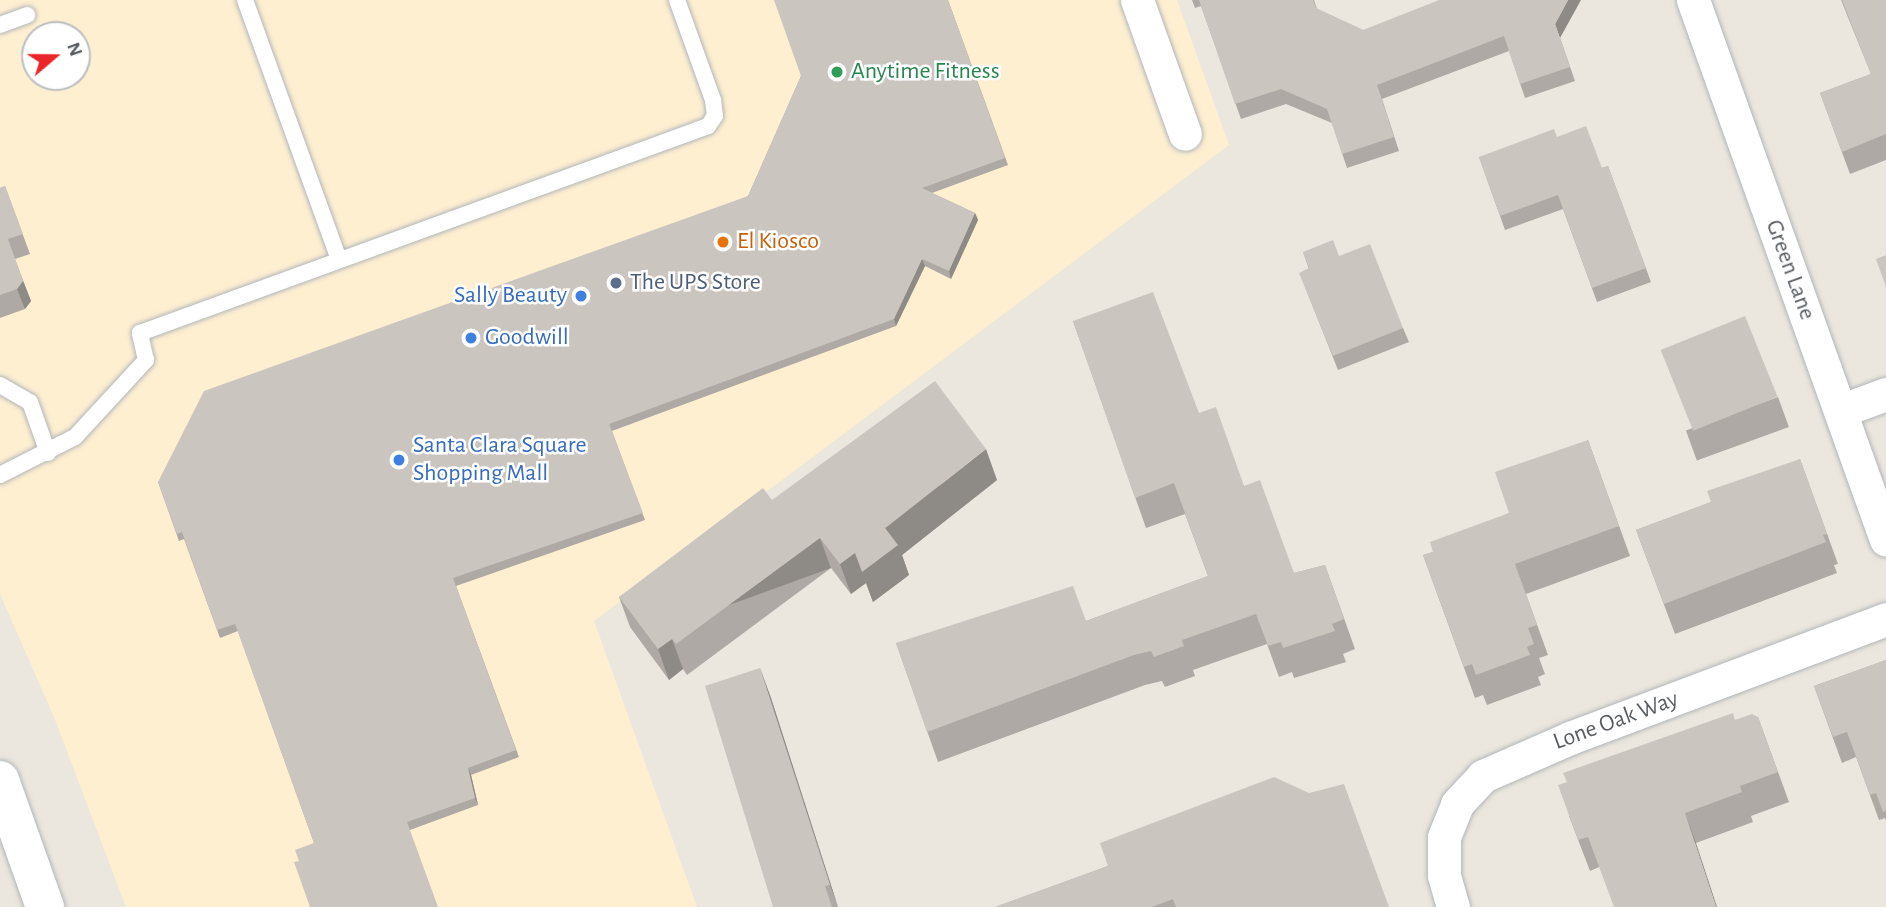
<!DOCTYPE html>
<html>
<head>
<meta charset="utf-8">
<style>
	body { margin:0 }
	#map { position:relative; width:1886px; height:907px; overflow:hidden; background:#ebe7de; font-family:"Alegreya Sans",sans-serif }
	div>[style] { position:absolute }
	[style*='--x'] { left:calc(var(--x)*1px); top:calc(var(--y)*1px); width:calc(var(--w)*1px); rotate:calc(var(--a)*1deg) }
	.commercial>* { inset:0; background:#feefd1 }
	.roads { filter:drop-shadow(0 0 2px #b2b6ba) drop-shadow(0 0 2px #b2b6ba) }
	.lane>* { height:16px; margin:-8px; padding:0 8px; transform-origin:8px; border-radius:8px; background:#fff }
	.street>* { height:33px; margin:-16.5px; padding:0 16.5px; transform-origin:16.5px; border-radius:16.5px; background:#fff }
	.secondary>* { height:38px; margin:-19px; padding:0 19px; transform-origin:19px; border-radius:19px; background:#fff }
	.wall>* { inset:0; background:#afa9a5; transform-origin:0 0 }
	.shaded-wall>* { inset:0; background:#8e8a86; transform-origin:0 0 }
	.building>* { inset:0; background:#cbc5c0; transform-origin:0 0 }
	.dots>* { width:19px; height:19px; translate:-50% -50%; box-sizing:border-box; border:4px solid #fff; border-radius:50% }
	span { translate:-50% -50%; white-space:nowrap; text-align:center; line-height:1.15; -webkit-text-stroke:5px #fff; paint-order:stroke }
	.leisure-label { font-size:24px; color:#27864d }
	.left { translate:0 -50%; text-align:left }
	.food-label { font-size:24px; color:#c56008 }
	.street-label { font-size:24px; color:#585c60 }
	.service-label { font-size:24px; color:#4e5e75 }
	.shop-label { font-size:24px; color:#366cbe }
	.right { translate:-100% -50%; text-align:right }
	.north { position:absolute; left:21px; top:21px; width:70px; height:70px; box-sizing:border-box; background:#fff; border:2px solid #bcbebf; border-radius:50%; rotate:70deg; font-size:19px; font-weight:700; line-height:28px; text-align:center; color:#585c60 }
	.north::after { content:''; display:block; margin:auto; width:24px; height:32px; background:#ea262a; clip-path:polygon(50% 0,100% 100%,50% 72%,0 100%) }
</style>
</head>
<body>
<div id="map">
	<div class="commercial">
		<i style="clip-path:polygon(evenodd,0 0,1177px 0,1229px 145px,594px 621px,697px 907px,126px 907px,54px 717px,0 594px,0 0,35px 35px,77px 35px,77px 77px,35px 77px,35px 35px)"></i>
	</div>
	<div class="roads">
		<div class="lane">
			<i style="--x:245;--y:0;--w:276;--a:70.1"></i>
			<i style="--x:0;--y:25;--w:29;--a:-20"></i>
			<i style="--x:0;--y:385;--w:34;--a:30"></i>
			<i style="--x:30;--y:402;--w:54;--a:70.6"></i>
			<i style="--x:0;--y:475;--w:84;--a:-26.9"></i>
			<i style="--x:75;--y:437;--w:105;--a:-47.3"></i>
			<i style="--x:146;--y:360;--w:28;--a:-103"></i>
			<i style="--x:140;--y:333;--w:605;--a:-20.02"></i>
			<i style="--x:708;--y:126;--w:12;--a:-55"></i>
			<i style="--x:715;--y:116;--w:16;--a:-97"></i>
			<i style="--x:713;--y:100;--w:106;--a:-109.8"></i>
		</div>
		<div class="street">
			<i style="--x:1137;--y:0;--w:142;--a:70.3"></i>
			<i style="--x:1693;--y:0;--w:573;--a:70.33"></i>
			<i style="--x:1840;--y:411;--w:49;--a:-20.3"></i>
			<i style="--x:1453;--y:907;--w:33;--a:-106"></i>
			<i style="--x:1444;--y:875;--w:38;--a:-90"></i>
			<i style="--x:1444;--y:837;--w:35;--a:-68"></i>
			<i style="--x:1457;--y:804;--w:38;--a:-47"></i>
			<i style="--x:1483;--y:776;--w:95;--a:-23.6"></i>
			<i style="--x:1570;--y:738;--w:338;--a:-20.6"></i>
		</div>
		<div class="secondary">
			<i style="--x:0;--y:780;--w:135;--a:70.5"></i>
		</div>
	</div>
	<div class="wall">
		<i style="clip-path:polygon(948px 0,1008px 165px,932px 193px,975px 213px,978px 220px,951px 279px,925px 266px,896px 326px,612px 431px,645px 520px,456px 586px,519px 757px,471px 775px,478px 805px,410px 830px,299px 861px,314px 843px,238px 631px,220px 638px,184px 539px,179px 541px,158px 482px,748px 196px,801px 76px)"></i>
		<i style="clip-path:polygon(1192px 0,1314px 0,1317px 9px,1363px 30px,1560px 38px,1575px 81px,1525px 98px,1509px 51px,1382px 99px,1399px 151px,1347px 168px,1332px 123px,1286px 104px,1241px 119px,1201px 6px,1195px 8px)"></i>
		<i style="clip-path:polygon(1841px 0,1886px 0,1886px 160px,1850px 174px,1820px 93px,1871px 74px)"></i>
		<i style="clip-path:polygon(1557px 137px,1602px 168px,1608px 166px,1651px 282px,1597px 302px,1563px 209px,1505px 230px,1479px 157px)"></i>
		<i style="clip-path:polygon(5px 186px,30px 254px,15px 259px,31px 301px,25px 309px,0 318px,0 188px)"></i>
		<i style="clip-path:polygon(1303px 252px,1339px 256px,1403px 328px,1409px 342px,1338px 370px,1305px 287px,1309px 269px)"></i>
		<i style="clip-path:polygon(1073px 321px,1199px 413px,1244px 486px,1294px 573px,1325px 565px,1355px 649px,1343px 654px,1346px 662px,1294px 678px,1292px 672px,1279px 677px,1267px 644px,1193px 670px,1195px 676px,1165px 687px,1162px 681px,1145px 685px,938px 762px,896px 643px,1086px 621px,1208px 576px,1185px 514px,1146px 528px)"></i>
		<i style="left:1778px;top:397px;width:32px;height:98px;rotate:70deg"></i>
		<i style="clip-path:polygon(1588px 440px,1630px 556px,1526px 594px,1548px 655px,1539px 658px,1545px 674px,1538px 677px,1541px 685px,1487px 705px,1483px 695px,1475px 698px,1423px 555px,1433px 552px,1509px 513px)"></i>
		<i style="clip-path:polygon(1800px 459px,1838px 564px,1834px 565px,1837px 573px,1675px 634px,1636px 530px,1711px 502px)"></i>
		<i style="clip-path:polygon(997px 480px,902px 555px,909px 575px,873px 602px,866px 583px,851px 594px,831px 568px,687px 675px,683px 669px,669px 680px,630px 627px,619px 597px,772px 500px)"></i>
		<i style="clip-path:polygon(1886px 660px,1886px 821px,1885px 818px,1879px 820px,1856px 757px,1842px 763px,1814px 686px)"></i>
		<i style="clip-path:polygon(760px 668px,771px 698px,838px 907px,773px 907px)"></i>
		<i style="clip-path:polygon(1758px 717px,1789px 802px,1751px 816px,1753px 822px,1696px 843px,1599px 867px,1590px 871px,1569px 816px,1735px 720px)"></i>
		<i style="clip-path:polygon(1108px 866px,1389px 907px,995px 907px)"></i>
	</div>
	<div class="shaded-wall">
		<i style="clip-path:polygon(1568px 0,1581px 0,1560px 38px,1575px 81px,1555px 24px)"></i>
		<i style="clip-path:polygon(975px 213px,978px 220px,951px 279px,949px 271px)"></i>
		<i style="clip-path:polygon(922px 259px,925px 266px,896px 326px,894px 319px)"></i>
		<i style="clip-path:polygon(23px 281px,31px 301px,25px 309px,17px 289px)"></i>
		<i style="clip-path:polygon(986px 449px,997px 480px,902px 555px,909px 575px,873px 602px,866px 583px,851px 594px,840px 564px)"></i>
		<i style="left:820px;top:538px;width:32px;height:179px;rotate:70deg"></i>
		<i style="clip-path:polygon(672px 639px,683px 669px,669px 680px,658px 649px)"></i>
		<i style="clip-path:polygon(760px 668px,771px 698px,838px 907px,830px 885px)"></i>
		<i style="clip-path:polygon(468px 768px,471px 775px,478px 805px,475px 798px)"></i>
		<i style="clip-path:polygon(1685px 813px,1696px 843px,1717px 907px,1716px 907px)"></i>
	</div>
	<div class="building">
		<i style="clip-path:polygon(774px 0,948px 0,1005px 158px,922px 188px,975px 213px,949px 271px,922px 259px,894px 319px,609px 424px,643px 513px,453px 578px,516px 750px,468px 768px,475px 798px,407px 822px,438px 907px,310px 907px,294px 862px,299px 861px,295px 850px,314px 843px,235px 624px,217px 630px,182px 532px,177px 534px,158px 482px,204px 391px,748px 196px,801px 76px)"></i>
		<i style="clip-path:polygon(1199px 0,1313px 0,1316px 8px,1363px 30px,1439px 0,1568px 0,1555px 24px,1570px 67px,1520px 84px,1504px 36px,1377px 85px,1394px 137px,1342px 154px,1327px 109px,1281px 89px,1235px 104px)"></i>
		<i style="clip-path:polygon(1842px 0,1886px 0,1886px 134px,1842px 152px,1820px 93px,1871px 74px)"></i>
		<i style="clip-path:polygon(1586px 126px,1602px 168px,1608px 166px,1646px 268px,1592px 288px,1558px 195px,1500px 216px,1479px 157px,1554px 129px,1557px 137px)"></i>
		<i style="clip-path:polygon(5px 186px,23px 234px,8px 239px,23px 281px,17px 289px,0 295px,0 188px)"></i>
		<i style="clip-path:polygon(1333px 240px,1339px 256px,1370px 244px,1403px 328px,1333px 356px,1299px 273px,1309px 268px,1303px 252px)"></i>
		<i style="clip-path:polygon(1886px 255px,1886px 287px,1876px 259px)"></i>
		<i style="clip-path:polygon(1153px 292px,1199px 413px,1216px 407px,1244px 486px,1260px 480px,1294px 573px,1325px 565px,1344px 619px,1332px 624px,1335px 631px,1283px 648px,1281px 642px,1268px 646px,1256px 614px,1182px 640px,1184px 646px,1154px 657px,1151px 651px,1134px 655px,927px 732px,896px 643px,1073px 586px,1086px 621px,1208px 576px,1174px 483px,1135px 498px,1073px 321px)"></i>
		<i style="left:1745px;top:316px;width:87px;height:91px;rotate:68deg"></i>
		<i style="clip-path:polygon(935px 381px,986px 449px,885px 528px,898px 545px,862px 572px,855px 553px,840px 564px,820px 538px,676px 644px,672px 639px,658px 649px,619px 597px,763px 488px,772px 500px)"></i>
		<i style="clip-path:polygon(1588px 440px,1619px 526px,1515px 564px,1537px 625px,1528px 628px,1534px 644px,1527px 647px,1530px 655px,1476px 675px,1472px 664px,1464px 667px,1423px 555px,1433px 552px,1430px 542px,1509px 513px,1495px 472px)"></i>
		<i style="clip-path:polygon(1800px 459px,1827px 534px,1823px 535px,1826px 542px,1664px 604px,1636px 530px,1711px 502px,1707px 491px)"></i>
		<i style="clip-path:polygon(1886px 660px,1886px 810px,1883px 812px,1876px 793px,1870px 795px,1847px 732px,1833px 737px,1814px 686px)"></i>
		<i style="clip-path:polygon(760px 668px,830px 885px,825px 886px,832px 907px,773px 907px,705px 686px)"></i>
		<i style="clip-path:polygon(1733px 713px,1735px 720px,1752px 714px,1758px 717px,1778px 772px,1740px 786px,1742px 792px,1685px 813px,1716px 907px,1614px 907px,1588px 837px,1578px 840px,1558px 785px,1567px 782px,1563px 773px)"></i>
		<i style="clip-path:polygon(1274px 777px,1309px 793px,1344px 784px,1389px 907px,1176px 907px,1173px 899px,1152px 907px,995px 907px,1108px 866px,1100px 843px)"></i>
	</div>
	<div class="dots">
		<i style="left:837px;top:72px;background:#2e9e5b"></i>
		<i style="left:723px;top:242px;background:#e8710a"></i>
		<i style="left:616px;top:283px;background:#5c6f8a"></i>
		<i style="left:581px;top:296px;background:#3f7fe0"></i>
		<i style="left:471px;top:338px;background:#3f7fe0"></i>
		<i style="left:399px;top:460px;background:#3f7fe0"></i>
	</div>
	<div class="leisure-label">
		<span class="left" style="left:851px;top:72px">Anytime Fitness</span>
	</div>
	<div class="food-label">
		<span class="left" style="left:737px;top:242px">El Kiosco</span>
	</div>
	<div class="street-label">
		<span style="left:1790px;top:270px;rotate:70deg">Green Lane</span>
		<span style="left:1616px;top:721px;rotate:-20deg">Lone Oak Way</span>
	</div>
	<div class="service-label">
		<span class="left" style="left:630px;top:283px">The UPS Store</span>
	</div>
	<div class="shop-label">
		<span class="right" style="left:567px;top:296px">Sally Beauty</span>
		<span class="left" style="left:485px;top:338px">Goodwill</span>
		<span class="left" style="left:413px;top:460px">Santa Clara Square<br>Shopping Mall</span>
	</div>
	<div class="north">N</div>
</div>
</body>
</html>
